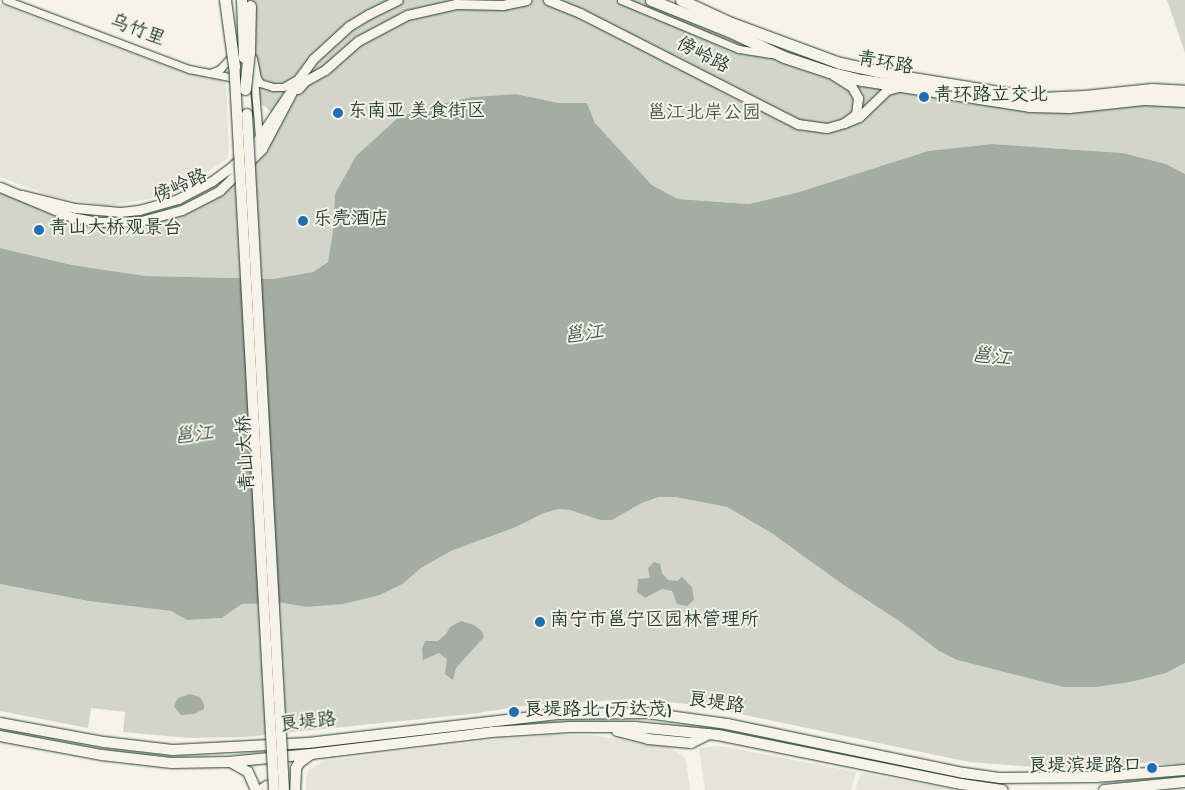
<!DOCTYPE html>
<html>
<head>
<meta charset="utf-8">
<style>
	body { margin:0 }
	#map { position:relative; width:1185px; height:790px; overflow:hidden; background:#f7f3e8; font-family:"Gochi Hand","LXGW WenKai TC",sans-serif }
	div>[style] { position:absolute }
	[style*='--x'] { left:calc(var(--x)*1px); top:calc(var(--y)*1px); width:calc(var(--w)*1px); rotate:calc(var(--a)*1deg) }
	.built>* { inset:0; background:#e5e4d9 }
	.green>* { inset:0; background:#d3d5ca }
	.water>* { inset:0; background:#a4ada3 }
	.roads { filter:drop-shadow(0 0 1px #1f3d34) drop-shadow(0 0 1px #1f3d34) }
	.minor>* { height:7px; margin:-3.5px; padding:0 3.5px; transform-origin:3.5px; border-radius:3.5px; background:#f7f3e8 }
	.tertiary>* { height:9px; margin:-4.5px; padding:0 4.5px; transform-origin:4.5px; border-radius:4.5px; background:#f7f3e8 }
	.secondary>* { height:10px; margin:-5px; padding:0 5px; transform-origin:5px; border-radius:5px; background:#f7f3e8 }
	.primary>* { height:11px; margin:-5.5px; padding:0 5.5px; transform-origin:5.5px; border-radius:5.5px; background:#f7f3e8 }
	.bridges { filter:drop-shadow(0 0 1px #1f3d34) drop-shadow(0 0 1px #1f3d34) }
	.secondary-bridge>* { height:10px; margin:-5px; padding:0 5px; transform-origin:5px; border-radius:5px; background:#f7f3e8 }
	.primary-bridge>* { height:11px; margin:-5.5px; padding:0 5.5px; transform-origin:5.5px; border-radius:5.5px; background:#f7f3e8 }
	.dots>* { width:14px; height:14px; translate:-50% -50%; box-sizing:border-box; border:2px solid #f7f3e8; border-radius:50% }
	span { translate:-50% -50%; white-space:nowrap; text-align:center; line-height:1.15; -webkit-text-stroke:4px #f7f3e8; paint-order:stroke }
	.street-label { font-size:19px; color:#1f3d34 }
	.poi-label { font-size:19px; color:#1f3d34 }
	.left { translate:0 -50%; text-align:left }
	.right { translate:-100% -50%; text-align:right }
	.park-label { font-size:19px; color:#435b52 }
	.water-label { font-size:20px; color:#405950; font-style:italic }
</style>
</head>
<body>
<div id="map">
	<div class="built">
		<i style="clip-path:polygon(0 4px,187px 73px,220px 79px,226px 83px,229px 152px,227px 159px,178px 191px,156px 198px,107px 206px,51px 196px,0 177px)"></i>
		<i style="clip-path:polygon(554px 735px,590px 735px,669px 747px,682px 755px,686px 760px,690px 790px,306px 790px,306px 776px,309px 770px,323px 761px,491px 740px)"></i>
		<i style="clip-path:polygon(716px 746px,727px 747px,856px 772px,851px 790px,705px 790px,699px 748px)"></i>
		<i style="clip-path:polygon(861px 773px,957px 790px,855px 790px)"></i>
	</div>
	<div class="green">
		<i style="clip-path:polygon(252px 0,651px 0,784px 57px,922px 89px,1185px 101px,1185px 174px,1166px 164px,1123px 153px,992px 144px,928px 151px,799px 192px,749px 204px,678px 199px,652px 185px,595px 123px,587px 103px,559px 103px,516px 94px,472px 97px,428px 107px,399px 117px,335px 194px,333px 231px,328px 262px,313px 272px,273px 279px,146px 276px,72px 265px,0 248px,0 187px,72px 217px,121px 223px,200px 202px,262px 149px,279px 119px,245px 89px)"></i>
		<i style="clip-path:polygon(1167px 0,1185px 0,1185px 54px,1185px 53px)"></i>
		<i style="clip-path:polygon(659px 497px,675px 497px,727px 507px,773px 534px,842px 584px,899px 621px,939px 651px,957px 660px,1063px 687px,1096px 687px,1131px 682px,1166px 673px,1185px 663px,1185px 765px,1143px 763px,1058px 769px,969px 762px,697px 705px,635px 699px,530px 705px,471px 714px,245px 737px,188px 738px,123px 732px,125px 712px,91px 708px,88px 728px,0 711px,0 584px,88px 601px,171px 611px,187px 620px,222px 618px,242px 604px,283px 603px,306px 607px,404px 583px,421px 568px,451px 551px,516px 527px,544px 513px,559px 509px,571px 510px,600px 520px,612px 520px,642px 503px)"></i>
	</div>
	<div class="water">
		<i style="clip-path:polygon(516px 94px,559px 103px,587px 103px,595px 123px,652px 185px,678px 199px,749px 204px,799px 192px,928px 151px,992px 144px,1123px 153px,1166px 164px,1185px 174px,1185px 663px,1166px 673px,1131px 682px,1096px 687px,1063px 687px,957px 660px,939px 651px,899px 621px,842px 584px,773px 534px,727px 507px,675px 497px,659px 497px,642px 503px,612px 520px,600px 520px,570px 510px,559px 509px,544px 513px,516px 527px,451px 551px,421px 568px,404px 583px,380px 595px,343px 604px,306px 607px,283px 603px,242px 604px,222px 618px,187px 620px,171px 611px,88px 601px,0 584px,0 248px,72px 265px,146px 276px,273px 279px,313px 272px,328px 262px,333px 231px,335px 194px,356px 156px,399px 117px,428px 107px,472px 97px)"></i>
		<i style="clip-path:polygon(654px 562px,660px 564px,662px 573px,668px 580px,677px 581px,682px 577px,692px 587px,694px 600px,687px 606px,677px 604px,672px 591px,662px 589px,645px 598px,637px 592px,638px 579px,650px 578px,648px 568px)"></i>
		<i style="clip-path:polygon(461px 621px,474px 625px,481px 630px,484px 637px,456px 668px,453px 680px,445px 674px,447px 659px,439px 653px,423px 660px,422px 649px,425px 641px,438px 641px,446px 634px,450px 627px)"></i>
		<i style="clip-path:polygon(190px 694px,200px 697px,204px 704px,204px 709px,194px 714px,181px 715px,174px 706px,178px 698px)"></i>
	</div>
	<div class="roads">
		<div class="minor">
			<i style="--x:6;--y:0;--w:196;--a:20.7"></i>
			<i style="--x:189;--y:69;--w:72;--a:11.2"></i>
			<i style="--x:621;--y:0;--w:128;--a:22.6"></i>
			<i style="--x:739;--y:49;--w:32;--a:9"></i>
			<i style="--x:253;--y:58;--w:20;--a:79"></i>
			<i style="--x:257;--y:78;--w:6;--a:59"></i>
			<i style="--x:260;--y:83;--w:14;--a:17"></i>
			<i style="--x:273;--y:87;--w:10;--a:0"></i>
			<i style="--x:283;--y:87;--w:16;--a:-30"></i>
			<i style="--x:210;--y:73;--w:11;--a:-22"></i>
			<i style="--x:220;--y:69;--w:16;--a:-47"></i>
			<i style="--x:254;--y:78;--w:60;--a:85.2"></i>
		</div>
		<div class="tertiary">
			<i style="--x:548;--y:0;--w:35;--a:22"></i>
			<i style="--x:580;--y:13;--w:245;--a:27"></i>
			<i style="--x:798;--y:124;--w:29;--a:8"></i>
			<i style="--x:827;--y:128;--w:18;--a:-16"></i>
			<i style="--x:833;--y:75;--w:22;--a:32"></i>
			<i style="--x:852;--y:87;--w:13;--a:61"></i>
			<i style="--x:858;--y:98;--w:16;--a:97"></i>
			<i style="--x:856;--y:114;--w:15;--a:143"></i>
			<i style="--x:844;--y:123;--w:16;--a:-22"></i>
			<i style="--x:859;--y:117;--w:39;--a:-44"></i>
			<i style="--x:887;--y:90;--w:11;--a:-15"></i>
			<i style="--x:300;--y:77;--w:22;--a:-54"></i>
			<i style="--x:313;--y:59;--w:49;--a:-42.5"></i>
			<i style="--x:349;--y:26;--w:23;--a:-31"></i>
			<i style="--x:369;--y:14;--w:32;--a:-26"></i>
			<i style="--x:298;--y:89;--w:11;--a:-49"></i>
			<i style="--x:305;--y:81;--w:23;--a:-29"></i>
			<i style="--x:325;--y:70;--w:44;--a:-41.3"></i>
			<i style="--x:358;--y:41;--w:55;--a:-28"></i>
			<i style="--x:407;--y:15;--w:50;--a:-12.7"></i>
			<i style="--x:456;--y:4;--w:47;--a:1.2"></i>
			<i style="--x:503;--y:5;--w:24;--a:-12"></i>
			<i style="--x:0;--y:187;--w:78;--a:22.6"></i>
			<i style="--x:72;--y:217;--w:26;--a:11"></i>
			<i style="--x:98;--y:222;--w:43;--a:-1.3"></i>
			<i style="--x:141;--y:221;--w:42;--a:-15"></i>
			<i style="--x:182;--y:210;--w:42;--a:-27.2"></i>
			<i style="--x:219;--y:191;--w:60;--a:-44.3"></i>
			<i style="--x:262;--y:149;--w:81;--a:-62.2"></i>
			<i style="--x:300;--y:77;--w:82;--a:124.1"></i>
			<i style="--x:254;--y:145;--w:33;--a:136"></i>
			<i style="--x:230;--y:168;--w:22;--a:144"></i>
			<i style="--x:212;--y:181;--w:38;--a:152"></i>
			<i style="--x:178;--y:199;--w:41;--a:164.2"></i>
			<i style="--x:139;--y:210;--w:19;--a:174"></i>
			<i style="--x:120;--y:212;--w:45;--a:-174.9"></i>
			<i style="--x:75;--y:208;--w:55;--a:-166.2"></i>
		</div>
		<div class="secondary">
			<i style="--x:245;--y:89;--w:25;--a:85"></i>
			<i style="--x:0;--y:723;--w:106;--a:10.4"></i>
			<i style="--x:104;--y:742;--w:69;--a:6.6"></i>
			<i style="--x:173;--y:750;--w:135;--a:-3"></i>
			<i style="--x:308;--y:743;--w:252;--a:-6.6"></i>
			<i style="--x:558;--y:714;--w:89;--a:-0.6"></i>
			<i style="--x:647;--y:713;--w:81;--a:7.8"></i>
			<i style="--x:727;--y:724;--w:242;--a:11.7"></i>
			<i style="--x:964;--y:773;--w:36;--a:8"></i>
			<i style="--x:1000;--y:778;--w:96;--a:-0.6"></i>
			<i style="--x:1096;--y:777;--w:89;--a:-4.5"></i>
			<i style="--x:617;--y:731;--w:32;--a:14"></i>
			<i style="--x:648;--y:739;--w:43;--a:5.3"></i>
			<i style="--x:691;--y:743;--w:20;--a:-27"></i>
			<i style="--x:0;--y:736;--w:104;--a:10.6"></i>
			<i style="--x:102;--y:755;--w:70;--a:6.5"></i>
			<i style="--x:172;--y:763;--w:56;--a:-1"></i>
			<i style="--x:228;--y:762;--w:83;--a:-5.5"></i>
			<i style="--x:311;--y:754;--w:182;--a:-6.9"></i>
			<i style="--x:492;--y:732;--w:78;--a:-3.7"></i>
			<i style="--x:570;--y:727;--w:65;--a:0"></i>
			<i style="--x:635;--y:727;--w:83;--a:5.5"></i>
			<i style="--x:718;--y:735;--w:248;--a:11.4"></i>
			<i style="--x:961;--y:784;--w:42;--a:8.1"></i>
			<i style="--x:232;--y:763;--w:18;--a:29"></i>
			<i style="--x:248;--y:772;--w:20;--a:66"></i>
			<i style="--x:261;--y:790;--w:7;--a:-34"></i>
			<i style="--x:267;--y:786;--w:15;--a:-4"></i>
			<i style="--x:295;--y:790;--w:22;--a:-87"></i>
			<i style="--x:296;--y:768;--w:6;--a:-59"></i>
			<i style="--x:299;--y:763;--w:14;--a:-36"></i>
			<i style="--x:1104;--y:790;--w:81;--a:-5.6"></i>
		</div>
		<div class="primary">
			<i style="--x:651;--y:0;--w:84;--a:21.7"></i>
			<i style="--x:729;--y:31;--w:61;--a:25.3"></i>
			<i style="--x:784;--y:57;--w:47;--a:18.4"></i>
			<i style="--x:829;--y:72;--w:34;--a:14"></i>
			<i style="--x:862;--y:80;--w:169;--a:8.8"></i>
			<i style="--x:1029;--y:106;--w:40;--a:1.4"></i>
			<i style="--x:1069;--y:107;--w:75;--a:-6.1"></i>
			<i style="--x:1144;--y:99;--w:41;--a:2.8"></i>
			<i style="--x:681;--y:0;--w:55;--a:24.7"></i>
			<i style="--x:731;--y:23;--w:116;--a:20.2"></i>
			<i style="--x:840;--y:63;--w:61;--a:12.2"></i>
			<i style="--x:900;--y:76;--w:140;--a:9.1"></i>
			<i style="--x:1038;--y:98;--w:46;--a:-2.5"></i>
			<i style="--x:1084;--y:96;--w:68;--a:-5.9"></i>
			<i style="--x:1152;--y:89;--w:33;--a:3"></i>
		</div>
	</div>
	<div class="bridges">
		<div class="secondary-bridge">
			<i style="--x:242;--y:0;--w:58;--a:88"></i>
			<i style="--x:234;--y:60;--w:731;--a:86.86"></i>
			<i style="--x:247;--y:114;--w:677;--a:86.87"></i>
		</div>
		<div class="primary-bridge">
			<i style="--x:225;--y:0;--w:67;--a:82.2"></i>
			<i style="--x:245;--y:89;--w:36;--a:-84"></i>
			<i style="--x:249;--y:53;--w:47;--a:-88.8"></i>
		</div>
	</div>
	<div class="dots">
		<i style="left:924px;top:97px;background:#1f6fb2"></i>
		<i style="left:338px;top:113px;background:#1f6fb2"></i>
		<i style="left:303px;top:221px;background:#1f6fb2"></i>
		<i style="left:39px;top:230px;background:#1f6fb2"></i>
		<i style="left:540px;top:622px;background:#1f6fb2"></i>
		<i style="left:514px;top:712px;background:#1f6fb2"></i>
		<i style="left:1152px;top:768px;background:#1f6fb2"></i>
	</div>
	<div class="street-label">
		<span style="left:137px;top:32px;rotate:21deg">乌竹里</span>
		<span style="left:702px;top:57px;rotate:27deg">傍岭路</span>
		<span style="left:885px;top:65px;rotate:10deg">青环路</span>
		<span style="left:181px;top:188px;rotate:-24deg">傍岭路</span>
		<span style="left:248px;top:453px;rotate:-93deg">青山大桥</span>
		<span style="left:716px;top:705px;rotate:8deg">良堤路</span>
		<span style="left:308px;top:724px;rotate:-6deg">良堤路</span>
	</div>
	<div class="poi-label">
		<span class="left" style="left:934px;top:97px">青环路立交北</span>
		<span class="left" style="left:348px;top:113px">东南亚 美食街区</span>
		<span class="left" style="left:313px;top:221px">乐壳酒店</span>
		<span class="left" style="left:49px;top:230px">青山大桥观景台</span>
		<span class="left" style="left:550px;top:622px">南宁市邕宁区园林管理所</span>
		<span class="left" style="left:524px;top:712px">良堤路北 (万达茂)</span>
		<span class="right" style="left:1142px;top:768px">良堤滨堤路口</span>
	</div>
	<div class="park-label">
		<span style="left:704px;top:115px">邕江北岸公园</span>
	</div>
	<div class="water-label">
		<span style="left:584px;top:336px;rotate:-7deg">邕江</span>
		<span style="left:991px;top:359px;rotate:7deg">邕江</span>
		<span style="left:194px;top:437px;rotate:-6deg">邕江</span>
	</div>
</div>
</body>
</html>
